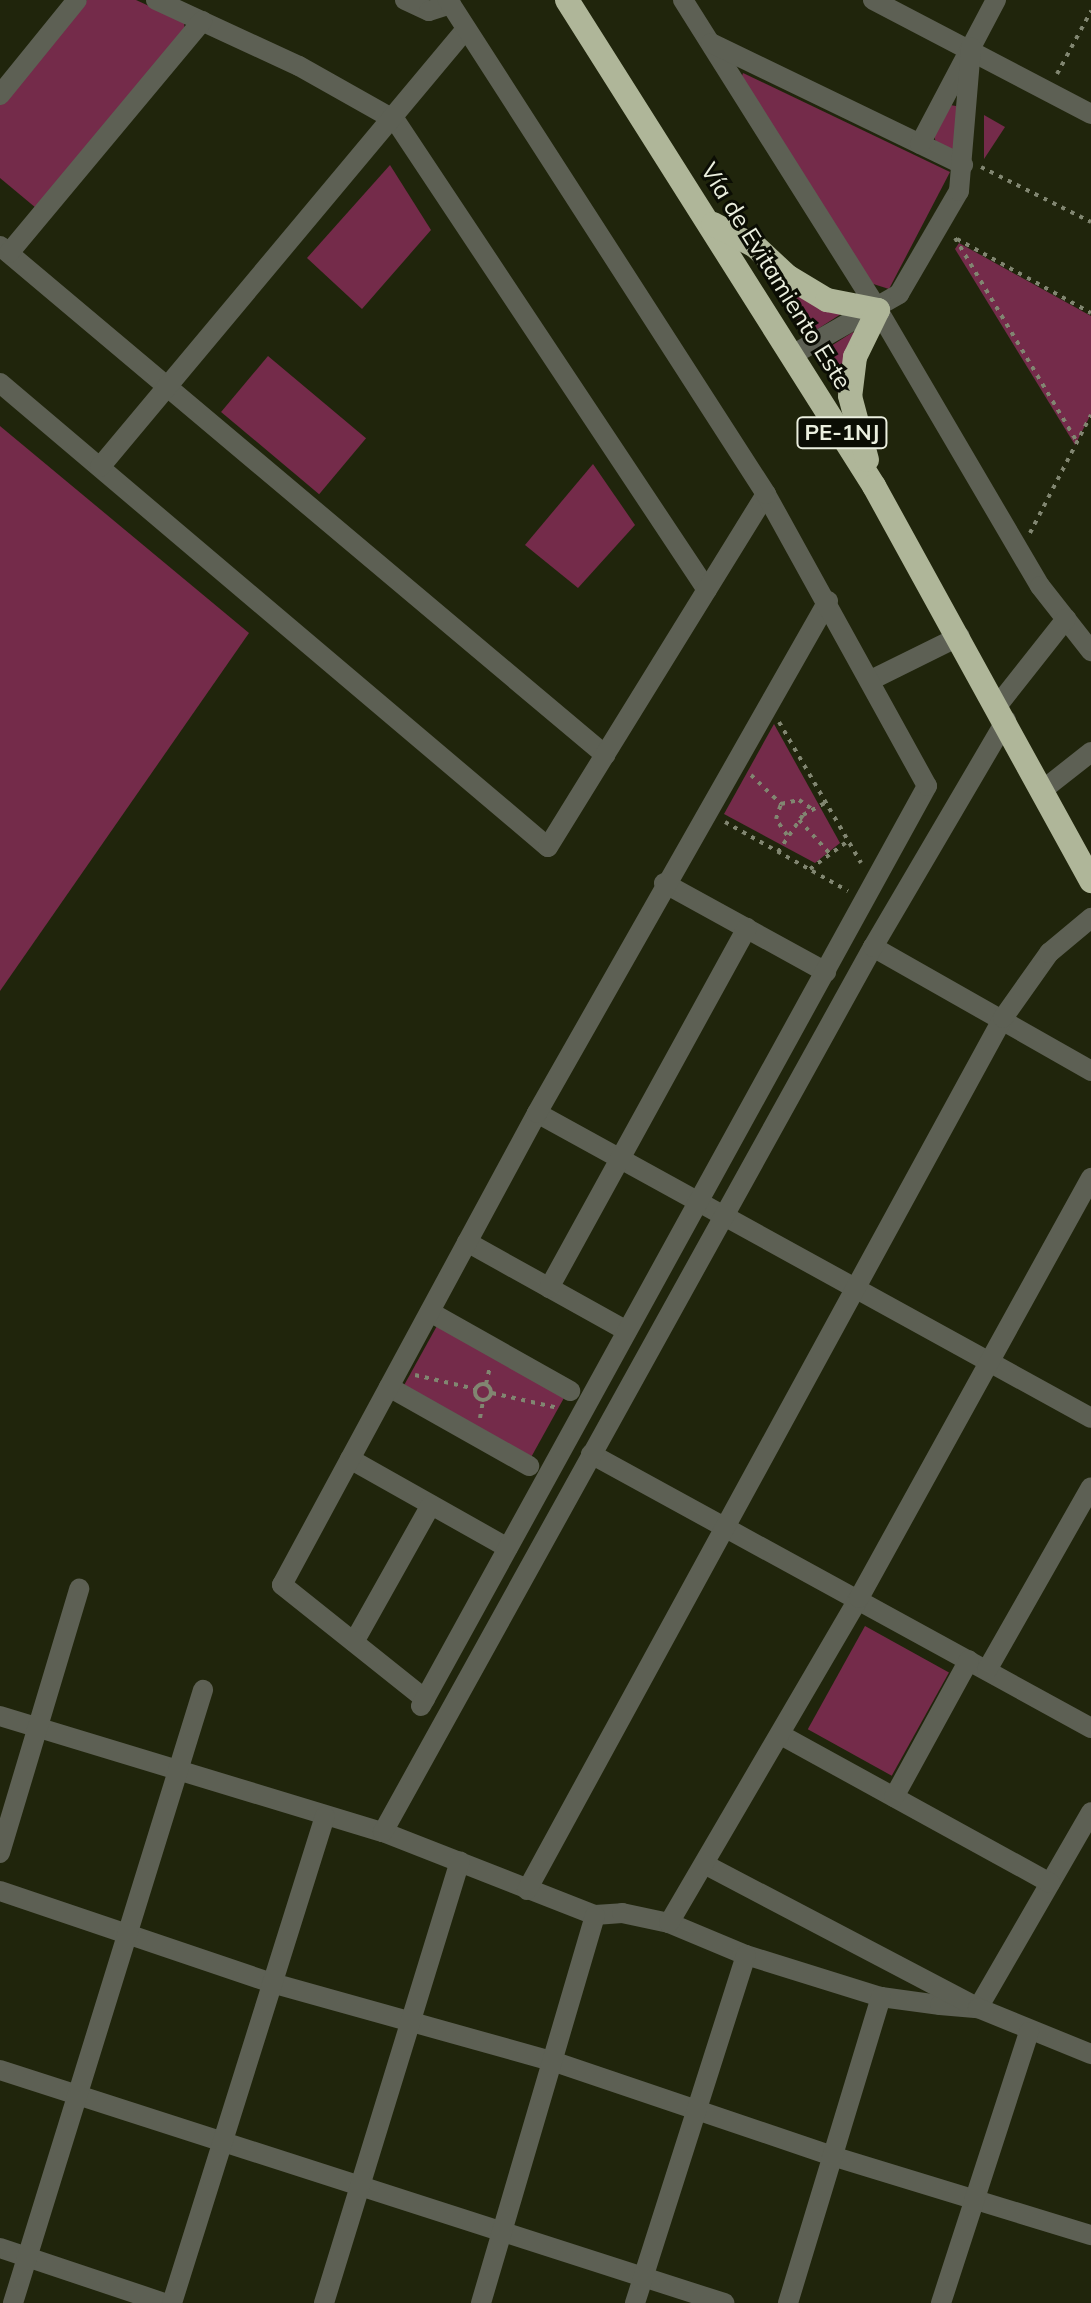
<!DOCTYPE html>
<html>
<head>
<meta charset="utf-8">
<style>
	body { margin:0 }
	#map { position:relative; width:1091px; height:2303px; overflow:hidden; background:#20250c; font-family:Mulish,sans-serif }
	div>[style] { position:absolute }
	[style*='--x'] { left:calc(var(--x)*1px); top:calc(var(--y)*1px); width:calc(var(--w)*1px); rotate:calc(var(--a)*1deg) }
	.green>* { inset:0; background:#742b4a; transform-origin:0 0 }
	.path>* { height:4px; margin-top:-2px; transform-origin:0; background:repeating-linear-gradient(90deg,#818671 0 4px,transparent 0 10px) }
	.path>.ring { margin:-2px; padding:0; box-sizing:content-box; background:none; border:4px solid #818671; border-radius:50% }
	.minor>* { height:20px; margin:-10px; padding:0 10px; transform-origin:10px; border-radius:10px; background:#5d6054 }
	.highway>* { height:24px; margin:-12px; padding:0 12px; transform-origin:12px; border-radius:12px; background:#afb699 }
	span { translate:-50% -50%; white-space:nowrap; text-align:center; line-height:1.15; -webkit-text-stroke:6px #0b0d04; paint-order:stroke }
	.shield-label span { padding:2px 6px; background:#0b0d04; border:2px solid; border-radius:6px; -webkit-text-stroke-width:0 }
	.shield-label { font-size:22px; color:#ebefdf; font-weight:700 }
	.street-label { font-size:24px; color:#ebefdf }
</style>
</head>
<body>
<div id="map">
	<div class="green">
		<i style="clip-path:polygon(87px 0,136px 0,184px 22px,185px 32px,36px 208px,0 178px,0 105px)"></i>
		<i style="clip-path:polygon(743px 73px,950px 172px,889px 289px,867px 282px,740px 82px)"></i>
		<i style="clip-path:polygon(950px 105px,956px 106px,958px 143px,952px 151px,938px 149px,934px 136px)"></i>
		<i style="clip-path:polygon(984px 115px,1005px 127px,984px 159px)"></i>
		<i style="clip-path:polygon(390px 165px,431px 230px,362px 309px,307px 258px)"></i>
		<i style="clip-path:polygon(959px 243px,1091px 316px,1091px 414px,1075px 445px,955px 249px)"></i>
		<i style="clip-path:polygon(775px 276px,841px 314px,813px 332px,803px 330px,770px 280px)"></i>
		<i style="clip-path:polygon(853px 332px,857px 337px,838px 393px,820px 353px)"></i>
		<i style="left:268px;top:356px;width:128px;height:73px;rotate:40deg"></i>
		<i style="clip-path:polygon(0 426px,249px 633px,0 991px)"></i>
		<i style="clip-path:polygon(593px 464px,635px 525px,578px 588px,525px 545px)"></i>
		<i style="clip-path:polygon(774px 724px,840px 843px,815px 863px,724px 814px)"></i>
		<i style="left:438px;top:1324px;width:146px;height:72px;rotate:29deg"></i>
		<i style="left:865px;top:1626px;width:96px;height:118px;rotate:29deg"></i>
	</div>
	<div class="path">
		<i style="--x:1057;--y:74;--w:72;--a:-61.6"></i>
		<i style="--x:981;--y:167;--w:123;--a:26.6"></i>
		<i style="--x:955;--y:238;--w:238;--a:59.1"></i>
		<i style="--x:957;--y:239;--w:153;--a:28.9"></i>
		<i style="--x:1030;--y:533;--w:133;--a:-62.7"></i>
		<i style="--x:779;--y:722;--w:163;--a:59.8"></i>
		<i style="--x:751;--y:775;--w:42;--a:44"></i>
		<i style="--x:799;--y:820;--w:46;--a:47.6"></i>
		<i style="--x:725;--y:822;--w:141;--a:29.3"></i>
		<i style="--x:787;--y:835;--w:19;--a:-125"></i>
		<i style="--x:776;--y:819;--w:16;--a:-72"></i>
		<i style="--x:781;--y:804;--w:18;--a:-13"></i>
		<i style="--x:799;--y:800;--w:16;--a:35"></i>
		<i style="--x:778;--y:852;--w:45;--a:-56"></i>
		<i style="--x:803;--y:815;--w:26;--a:-29"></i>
		<i style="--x:810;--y:869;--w:47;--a:-36.4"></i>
		<i style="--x:415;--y:1375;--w:62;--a:13.1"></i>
		<i class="ring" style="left:475px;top:1384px;width:12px;height:12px"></i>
		<i style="--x:486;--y:1384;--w:17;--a:-77"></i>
		<i style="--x:492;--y:1393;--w:68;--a:12.8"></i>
		<i style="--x:480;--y:1418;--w:17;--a:-80"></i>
	</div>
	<div class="minor">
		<i style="--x:156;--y:0;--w:157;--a:24.8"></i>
		<i style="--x:299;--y:66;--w:110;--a:29.4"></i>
		<i style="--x:395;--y:120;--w:564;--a:56.42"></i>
		<i style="--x:405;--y:0;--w:26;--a:25"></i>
		<i style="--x:429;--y:11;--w:23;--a:-18"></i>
		<i style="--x:683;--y:0;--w:366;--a:57.8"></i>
		<i style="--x:878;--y:310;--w:320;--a:59.6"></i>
		<i style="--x:1040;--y:586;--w:83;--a:51.9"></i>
		<i style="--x:873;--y:0;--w:246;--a:27.6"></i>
		<i style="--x:711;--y:43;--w:280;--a:25.8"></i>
		<i style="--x:0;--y:95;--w:122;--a:-51"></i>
		<i style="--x:920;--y:144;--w:163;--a:-62.2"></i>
		<i style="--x:0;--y:246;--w:791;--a:40.07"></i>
		<i style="--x:9;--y:253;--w:302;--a:-50.2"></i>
		<i style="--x:794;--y:354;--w:121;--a:-29.7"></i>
		<i style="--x:899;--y:294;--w:119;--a:-59.8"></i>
		<i style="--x:959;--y:191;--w:144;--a:-85.2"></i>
		<i style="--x:0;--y:383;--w:718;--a:40.26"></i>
		<i style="--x:548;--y:847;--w:415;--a:-58.3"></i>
		<i style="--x:100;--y:467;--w:571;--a:-50.12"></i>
		<i style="--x:871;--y:680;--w:99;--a:-26.3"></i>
		<i style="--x:998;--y:705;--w:110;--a:-51.7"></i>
		<i style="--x:1044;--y:789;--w:60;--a:-38.2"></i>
		<i style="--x:664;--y:883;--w:185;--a:28.8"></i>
		<i style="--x:873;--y:947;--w:251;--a:29.6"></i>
		<i style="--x:537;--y:1113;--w:632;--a:28.83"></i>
		<i style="--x:467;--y:1242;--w:183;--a:29.1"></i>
		<i style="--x:549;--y:1288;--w:411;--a:-61.2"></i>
		<i style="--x:430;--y:1312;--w:161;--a:29.4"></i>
		<i style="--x:389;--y:1387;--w:161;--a:29.4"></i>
		<i style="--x:591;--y:1454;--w:570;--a:28.72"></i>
		<i style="--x:350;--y:1459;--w:181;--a:29.4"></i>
		<i style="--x:354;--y:1642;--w:157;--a:-60.7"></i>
		<i style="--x:987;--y:1670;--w:210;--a:-60.4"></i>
		<i style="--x:425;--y:1699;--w:183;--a:-141.4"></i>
		<i style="--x:282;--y:1585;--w:536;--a:-61.62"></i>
		<i style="--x:537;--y:1113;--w:589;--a:-60.39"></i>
		<i style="--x:421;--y:1706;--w:1050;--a:-61.19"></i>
		<i style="--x:927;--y:786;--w:333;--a:-118.9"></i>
		<i style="--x:766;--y:494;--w:588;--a:-122.77"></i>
		<i style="--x:0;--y:1716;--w:400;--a:16.9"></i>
		<i style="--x:383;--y:1832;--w:228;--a:21.4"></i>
		<i style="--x:595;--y:1915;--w:27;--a:-4"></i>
		<i style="--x:622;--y:1913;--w:48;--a:12"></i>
		<i style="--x:669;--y:1923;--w:83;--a:22.6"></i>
		<i style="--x:746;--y:1955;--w:141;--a:17.3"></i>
		<i style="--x:881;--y:1997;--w:60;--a:7.7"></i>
		<i style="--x:940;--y:2005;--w:38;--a:5"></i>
		<i style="--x:978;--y:2008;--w:226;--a:-60"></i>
		<i style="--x:781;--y:1735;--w:307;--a:28.8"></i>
		<i style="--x:894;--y:1797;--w:156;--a:-61.3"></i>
		<i style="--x:383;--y:1832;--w:1012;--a:-61.03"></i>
		<i style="--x:873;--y:947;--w:263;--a:-59.6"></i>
		<i style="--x:0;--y:1853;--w:276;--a:-73.3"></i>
		<i style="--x:706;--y:1865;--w:307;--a:27.7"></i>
		<i style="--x:978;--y:2008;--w:122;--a:22.2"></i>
		<i style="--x:527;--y:1890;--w:993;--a:-61.37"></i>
		<i style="--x:1003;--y:1018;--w:80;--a:-54.7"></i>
		<i style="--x:1049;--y:953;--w:55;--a:-39.8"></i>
		<i style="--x:0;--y:1891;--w:287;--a:18.7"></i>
		<i style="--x:272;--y:1983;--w:294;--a:15.6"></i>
		<i style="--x:555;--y:2062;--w:293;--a:18.7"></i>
		<i style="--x:832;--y:2156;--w:271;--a:17"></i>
		<i style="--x:669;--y:1923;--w:376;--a:-59.7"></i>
		<i style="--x:859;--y:1598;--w:480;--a:-61.1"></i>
		<i style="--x:0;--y:2070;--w:761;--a:17.84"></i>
		<i style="--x:0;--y:2248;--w:173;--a:18.5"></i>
		<i style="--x:13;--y:2303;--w:642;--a:-72.78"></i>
		<i style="--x:172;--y:2303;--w:510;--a:-72.56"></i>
		<i style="--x:324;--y:2303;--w:462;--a:-72.9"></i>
		<i style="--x:481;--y:2303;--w:404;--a:-73.6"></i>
		<i style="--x:635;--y:2303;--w:365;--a:-72.3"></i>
		<i style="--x:788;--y:2303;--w:320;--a:-73.1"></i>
		<i style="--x:941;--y:2303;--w:285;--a:-72"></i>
	</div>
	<div class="highway">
		<i style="--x:567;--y:0;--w:575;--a:57.72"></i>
		<i style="--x:874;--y:486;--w:451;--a:61.2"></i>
		<i style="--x:713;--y:224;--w:47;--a:27.6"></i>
		<i style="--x:755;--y:246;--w:44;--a:43.2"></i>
		<i style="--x:787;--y:276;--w:47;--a:31"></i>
		<i style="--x:827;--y:300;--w:52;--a:11.1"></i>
		<i style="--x:878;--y:310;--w:52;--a:116.1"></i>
		<i style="--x:855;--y:357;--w:39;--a:97"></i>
		<i style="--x:850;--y:396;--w:66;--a:75.1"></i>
	</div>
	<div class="shield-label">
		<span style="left:842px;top:433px">PE-1NJ</span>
	</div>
	<div class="street-label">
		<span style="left:776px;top:276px;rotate:58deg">Vía de Evitamiento Este</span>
	</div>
</div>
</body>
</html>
